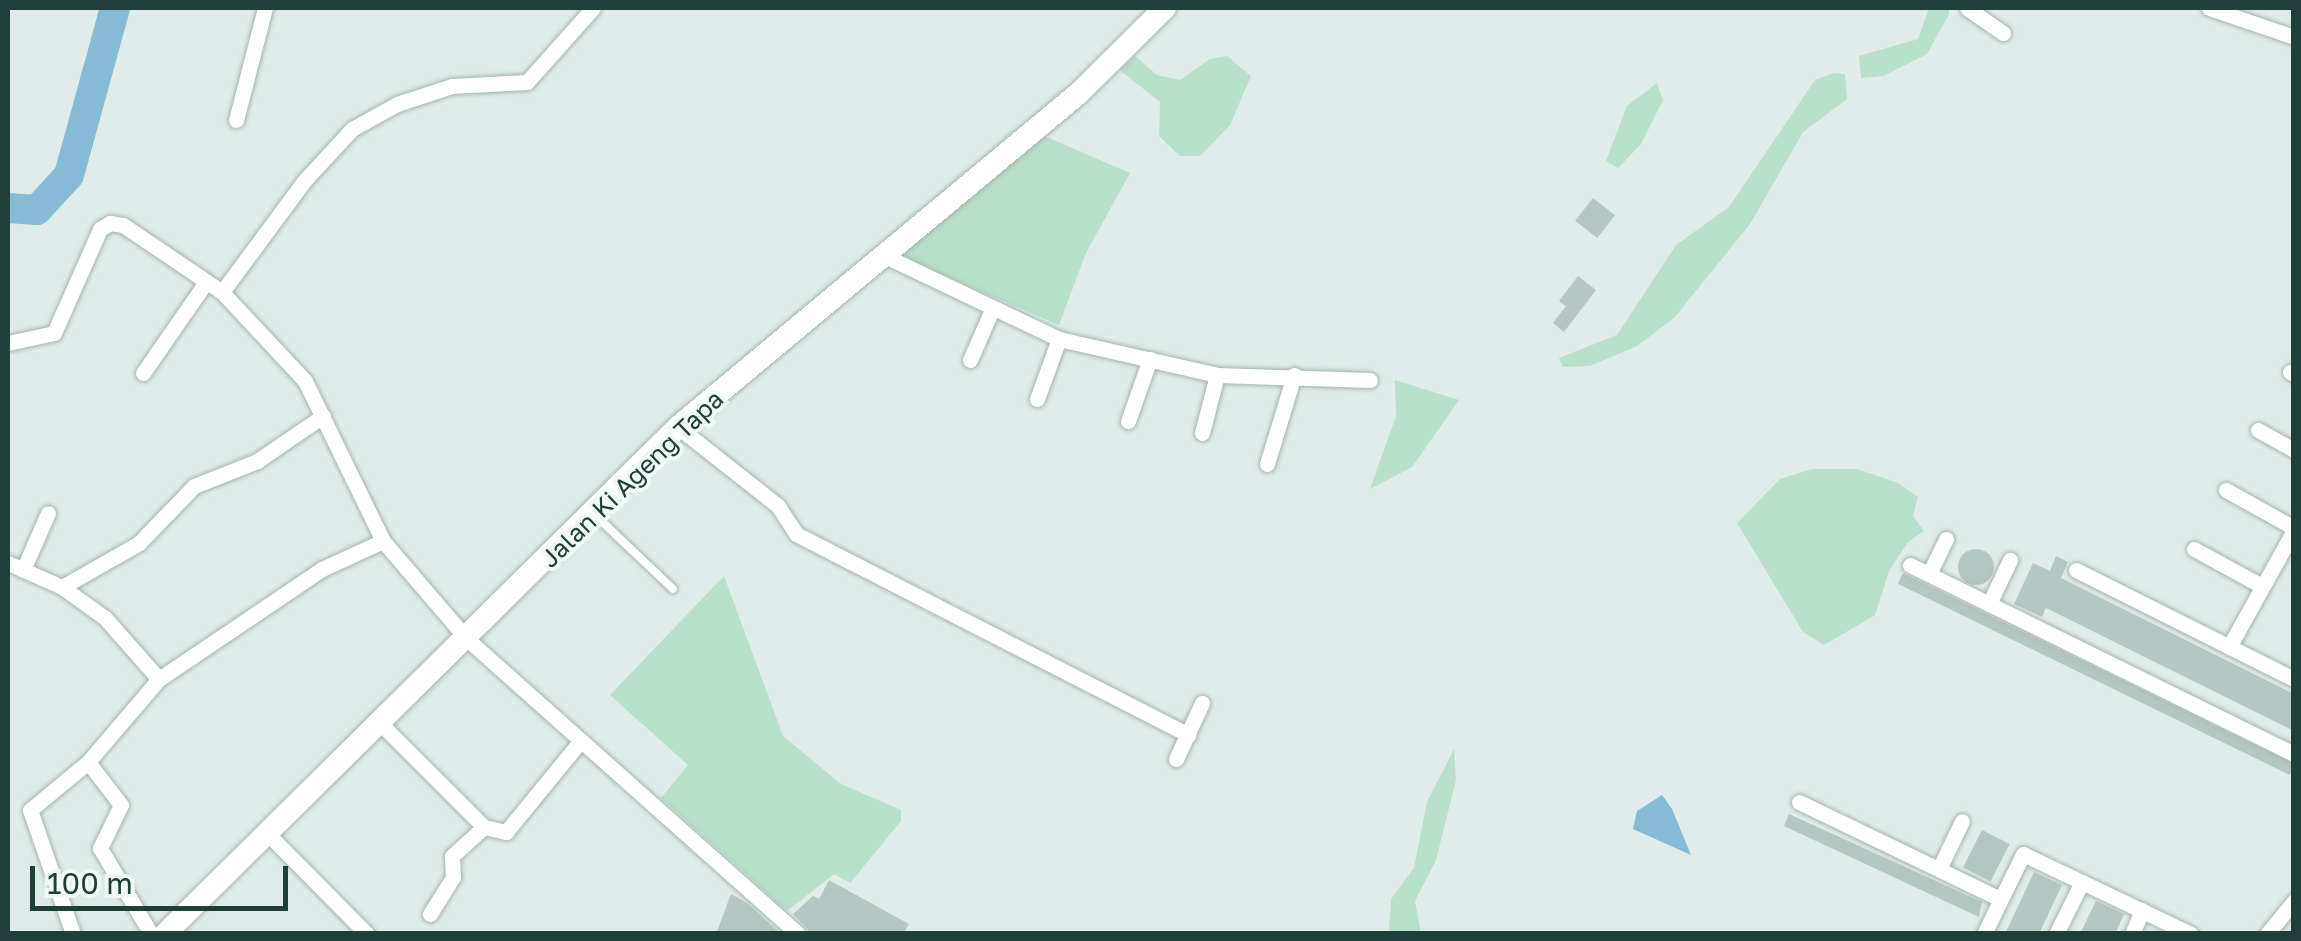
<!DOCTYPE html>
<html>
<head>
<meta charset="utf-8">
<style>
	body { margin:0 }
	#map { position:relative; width:2301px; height:941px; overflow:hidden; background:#e0ece9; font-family:"Golos Text",sans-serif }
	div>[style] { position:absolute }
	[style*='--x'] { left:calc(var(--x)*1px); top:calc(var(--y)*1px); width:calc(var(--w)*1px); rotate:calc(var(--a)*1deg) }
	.green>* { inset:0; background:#b8dfc9 }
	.water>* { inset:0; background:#85bbd5 }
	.river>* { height:30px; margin:-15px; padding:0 15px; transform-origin:15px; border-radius:15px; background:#85bbd5 }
	.building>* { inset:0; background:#b5c7c2; transform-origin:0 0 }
	.round { border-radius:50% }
	.roads { filter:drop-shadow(0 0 2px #a3b4b1) drop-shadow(0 0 2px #a3b4b1) }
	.lane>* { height:8px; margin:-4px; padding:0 4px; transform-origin:4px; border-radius:4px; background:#fff }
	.street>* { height:15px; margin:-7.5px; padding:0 7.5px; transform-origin:7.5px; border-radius:7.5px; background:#fff }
	.secondary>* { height:22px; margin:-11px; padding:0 11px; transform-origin:11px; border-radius:11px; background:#fff }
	span { translate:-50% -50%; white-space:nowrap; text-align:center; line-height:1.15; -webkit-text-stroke:8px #f1f8f6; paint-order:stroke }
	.street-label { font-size:25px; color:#203e3a }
	.frame { position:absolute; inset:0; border:10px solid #203e3a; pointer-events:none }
	.scale { position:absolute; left:30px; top:866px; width:258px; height:45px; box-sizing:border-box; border:5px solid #203e3a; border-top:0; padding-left:12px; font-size:30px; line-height:35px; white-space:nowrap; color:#203e3a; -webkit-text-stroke:8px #f1f8f6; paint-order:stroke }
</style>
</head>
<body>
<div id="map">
	<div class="green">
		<i style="clip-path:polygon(1929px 8px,1949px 8px,1949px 14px,1927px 54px,1883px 76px,1861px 78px,1859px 56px,1918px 39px)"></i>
		<i style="clip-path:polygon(1135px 56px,1157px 75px,1180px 80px,1210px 59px,1227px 56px,1251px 76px,1230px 125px,1200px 156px,1180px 156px,1159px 136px,1160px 102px,1120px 70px)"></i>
		<i style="clip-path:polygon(1834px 73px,1845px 74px,1847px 99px,1803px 132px,1750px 224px,1674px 318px,1637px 346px,1590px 366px,1563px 367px,1559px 358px,1617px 335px,1676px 245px,1729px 207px,1815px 80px)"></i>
		<i style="clip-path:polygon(1657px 83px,1663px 100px,1641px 144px,1618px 168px,1606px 161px,1627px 106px)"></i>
		<i style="clip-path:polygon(1042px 135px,1130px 173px,1086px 253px,1059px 325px,899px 256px)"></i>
		<i style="clip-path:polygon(1395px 380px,1459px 400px,1412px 467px,1370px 489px,1396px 416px)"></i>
		<i style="clip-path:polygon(1812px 469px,1857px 469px,1898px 483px,1918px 497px,1913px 516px,1924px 531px,1908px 542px,1889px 571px,1875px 615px,1824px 645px,1803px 632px,1737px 523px,1780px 479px)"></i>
		<i style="clip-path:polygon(724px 576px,783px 736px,841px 784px,901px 810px,901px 821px,850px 883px,834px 874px,787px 911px,661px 798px,688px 765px,610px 695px)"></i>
		<i style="clip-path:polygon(1454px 749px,1456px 780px,1436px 860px,1415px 901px,1421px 933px,1389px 933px,1391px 899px,1414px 868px,1427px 802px)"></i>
	</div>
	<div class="water">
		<i style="clip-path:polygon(1662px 795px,1672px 809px,1691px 855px,1633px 829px,1637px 811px)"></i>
	</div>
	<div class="river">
		<i style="--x:8;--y:208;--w:29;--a:4"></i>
		<i style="--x:37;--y:210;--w:47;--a:-47.6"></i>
		<i style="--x:69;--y:175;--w:173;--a:-74.6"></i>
	</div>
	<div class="building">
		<i style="left:1593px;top:198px;width:28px;height:29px;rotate:38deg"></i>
		<i style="clip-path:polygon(1578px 276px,1596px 290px,1564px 332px,1553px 323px,1566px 306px,1559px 301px)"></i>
		<i class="round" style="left:1958px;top:549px;width:36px;height:36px"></i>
		<i style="clip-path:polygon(2056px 556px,2068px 562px,2061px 578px,2294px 694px,2294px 731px,2046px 608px,2042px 617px,2014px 604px,2033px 563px,2050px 571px)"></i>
		<i style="left:1903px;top:573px;width:436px;height:12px;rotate:26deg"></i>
		<i style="clip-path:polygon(1789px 814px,1982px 902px,1979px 917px,1784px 826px)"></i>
		<i style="left:1982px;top:830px;width:31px;height:42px;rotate:27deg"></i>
		<i style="clip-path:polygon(2034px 872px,2062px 885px,2039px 934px,2005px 934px)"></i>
		<i style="clip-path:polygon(829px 880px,909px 924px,903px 934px,812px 934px,793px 914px,813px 896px,819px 899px)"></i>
		<i style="clip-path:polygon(731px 894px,747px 903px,781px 934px,716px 934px)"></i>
		<i style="clip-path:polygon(2096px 901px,2124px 914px,2115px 934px,2080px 934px)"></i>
	</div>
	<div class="roads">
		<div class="lane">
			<i style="--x:596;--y:516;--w:106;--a:43.5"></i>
		</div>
		<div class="street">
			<i style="--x:1967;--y:8;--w:44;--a:34.8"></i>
			<i style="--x:2209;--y:8;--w:90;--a:18.8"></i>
			<i style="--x:236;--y:120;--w:116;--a:-75.5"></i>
			<i style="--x:885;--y:256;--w:193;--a:25.5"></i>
			<i style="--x:1059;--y:339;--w:162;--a:12.8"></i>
			<i style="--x:1217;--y:375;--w:153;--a:1.9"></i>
			<i style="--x:222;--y:292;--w:138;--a:-53.5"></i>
			<i style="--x:304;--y:181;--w:71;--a:-47.3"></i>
			<i style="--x:352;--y:129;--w:51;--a:-29.1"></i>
			<i style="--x:397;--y:104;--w:58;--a:-18.1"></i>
			<i style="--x:452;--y:86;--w:75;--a:-3.1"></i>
			<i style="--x:527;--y:82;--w:99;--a:-48.3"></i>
			<i style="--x:8;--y:343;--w:47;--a:-12.3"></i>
			<i style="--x:54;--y:333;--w:114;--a:-66.1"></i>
			<i style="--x:100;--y:229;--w:12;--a:-31"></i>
			<i style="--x:110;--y:223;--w:13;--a:9"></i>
			<i style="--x:123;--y:225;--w:120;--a:34.1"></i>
			<i style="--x:222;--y:292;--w:122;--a:47"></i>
			<i style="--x:305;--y:381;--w:178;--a:64"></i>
			<i style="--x:383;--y:541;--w:129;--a:49.4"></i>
			<i style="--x:467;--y:639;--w:443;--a:41.7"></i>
			<i style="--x:970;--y:360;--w:52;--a:-66.4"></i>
			<i style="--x:2290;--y:372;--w:4;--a:27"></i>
			<i style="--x:143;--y:373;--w:111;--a:-55.3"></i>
			<i style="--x:1037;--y:399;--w:64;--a:-69.9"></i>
			<i style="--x:1128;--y:421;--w:66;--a:-70.5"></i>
			<i style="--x:678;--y:427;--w:127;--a:38.3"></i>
			<i style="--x:778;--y:506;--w:33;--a:57"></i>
			<i style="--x:796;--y:534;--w:441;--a:27.1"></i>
			<i style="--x:2258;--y:430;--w:41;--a:29.1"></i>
			<i style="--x:1202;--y:433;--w:60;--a:-75.5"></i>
			<i style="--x:1267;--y:464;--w:93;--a:-73.1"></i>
			<i style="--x:2226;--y:490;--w:78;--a:29.2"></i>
			<i style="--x:2194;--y:549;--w:77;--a:28.6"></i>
			<i style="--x:8;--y:563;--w:59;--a:24"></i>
			<i style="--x:62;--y:587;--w:53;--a:35.8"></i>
			<i style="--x:105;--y:618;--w:81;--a:48.5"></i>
			<i style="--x:159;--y:679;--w:197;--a:-34"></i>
			<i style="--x:322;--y:569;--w:67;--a:-24.7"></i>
			<i style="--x:1910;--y:565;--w:428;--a:26.2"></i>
			<i style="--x:23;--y:570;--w:62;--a:-66.3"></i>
			<i style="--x:2076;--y:570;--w:244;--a:26.6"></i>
			<i style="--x:1929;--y:574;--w:39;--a:-64"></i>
			<i style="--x:62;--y:587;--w:89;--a:-29.7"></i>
			<i style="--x:139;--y:543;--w:79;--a:-46"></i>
			<i style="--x:194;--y:486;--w:68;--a:-21.6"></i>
			<i style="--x:257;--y:461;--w:80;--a:-34.3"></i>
			<i style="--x:1989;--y:604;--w:49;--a:-64.5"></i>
			<i style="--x:2229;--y:647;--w:134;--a:-60.9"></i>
			<i style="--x:379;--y:722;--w:148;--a:45"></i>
			<i style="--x:484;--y:827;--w:23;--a:13"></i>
			<i style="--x:506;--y:832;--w:114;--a:-50.7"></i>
			<i style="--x:1176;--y:759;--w:62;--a:-65.1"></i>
			<i style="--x:88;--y:762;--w:54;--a:52.5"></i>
			<i style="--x:121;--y:805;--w:48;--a:116"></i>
			<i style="--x:100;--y:848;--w:100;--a:59.3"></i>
			<i style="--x:1799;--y:802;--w:224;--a:25.7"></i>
			<i style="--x:266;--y:832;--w:144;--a:45.3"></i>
			<i style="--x:1939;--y:869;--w:53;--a:-64.4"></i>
			<i style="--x:430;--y:914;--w:44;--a:-58.1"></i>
			<i style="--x:453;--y:877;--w:21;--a:-93"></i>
			<i style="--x:452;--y:856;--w:43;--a:-42.2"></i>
			<i style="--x:73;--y:934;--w:131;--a:-109.1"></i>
			<i style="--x:30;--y:810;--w:75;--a:-39.6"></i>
			<i style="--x:88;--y:762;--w:109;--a:-49.5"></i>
			<i style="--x:1984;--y:934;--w:89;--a:-64"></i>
			<i style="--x:2023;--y:854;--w:186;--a:25.5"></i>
			<i style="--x:2056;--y:934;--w:58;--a:-63.4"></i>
			<i style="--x:2132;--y:934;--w:26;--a:-67"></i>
			<i style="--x:2267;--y:934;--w:43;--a:-50.7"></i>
		</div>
		<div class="secondary">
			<i style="--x:165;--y:934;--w:721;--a:-44.66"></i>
			<i style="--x:678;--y:427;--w:522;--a:-39.79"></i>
			<i style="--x:1079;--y:93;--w:121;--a:-44.7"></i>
		</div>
	</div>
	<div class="street-label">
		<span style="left:632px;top:479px;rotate:-44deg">Jalan Ki Ageng Tapa</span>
	</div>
	<div class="frame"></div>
	<div class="scale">100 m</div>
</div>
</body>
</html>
